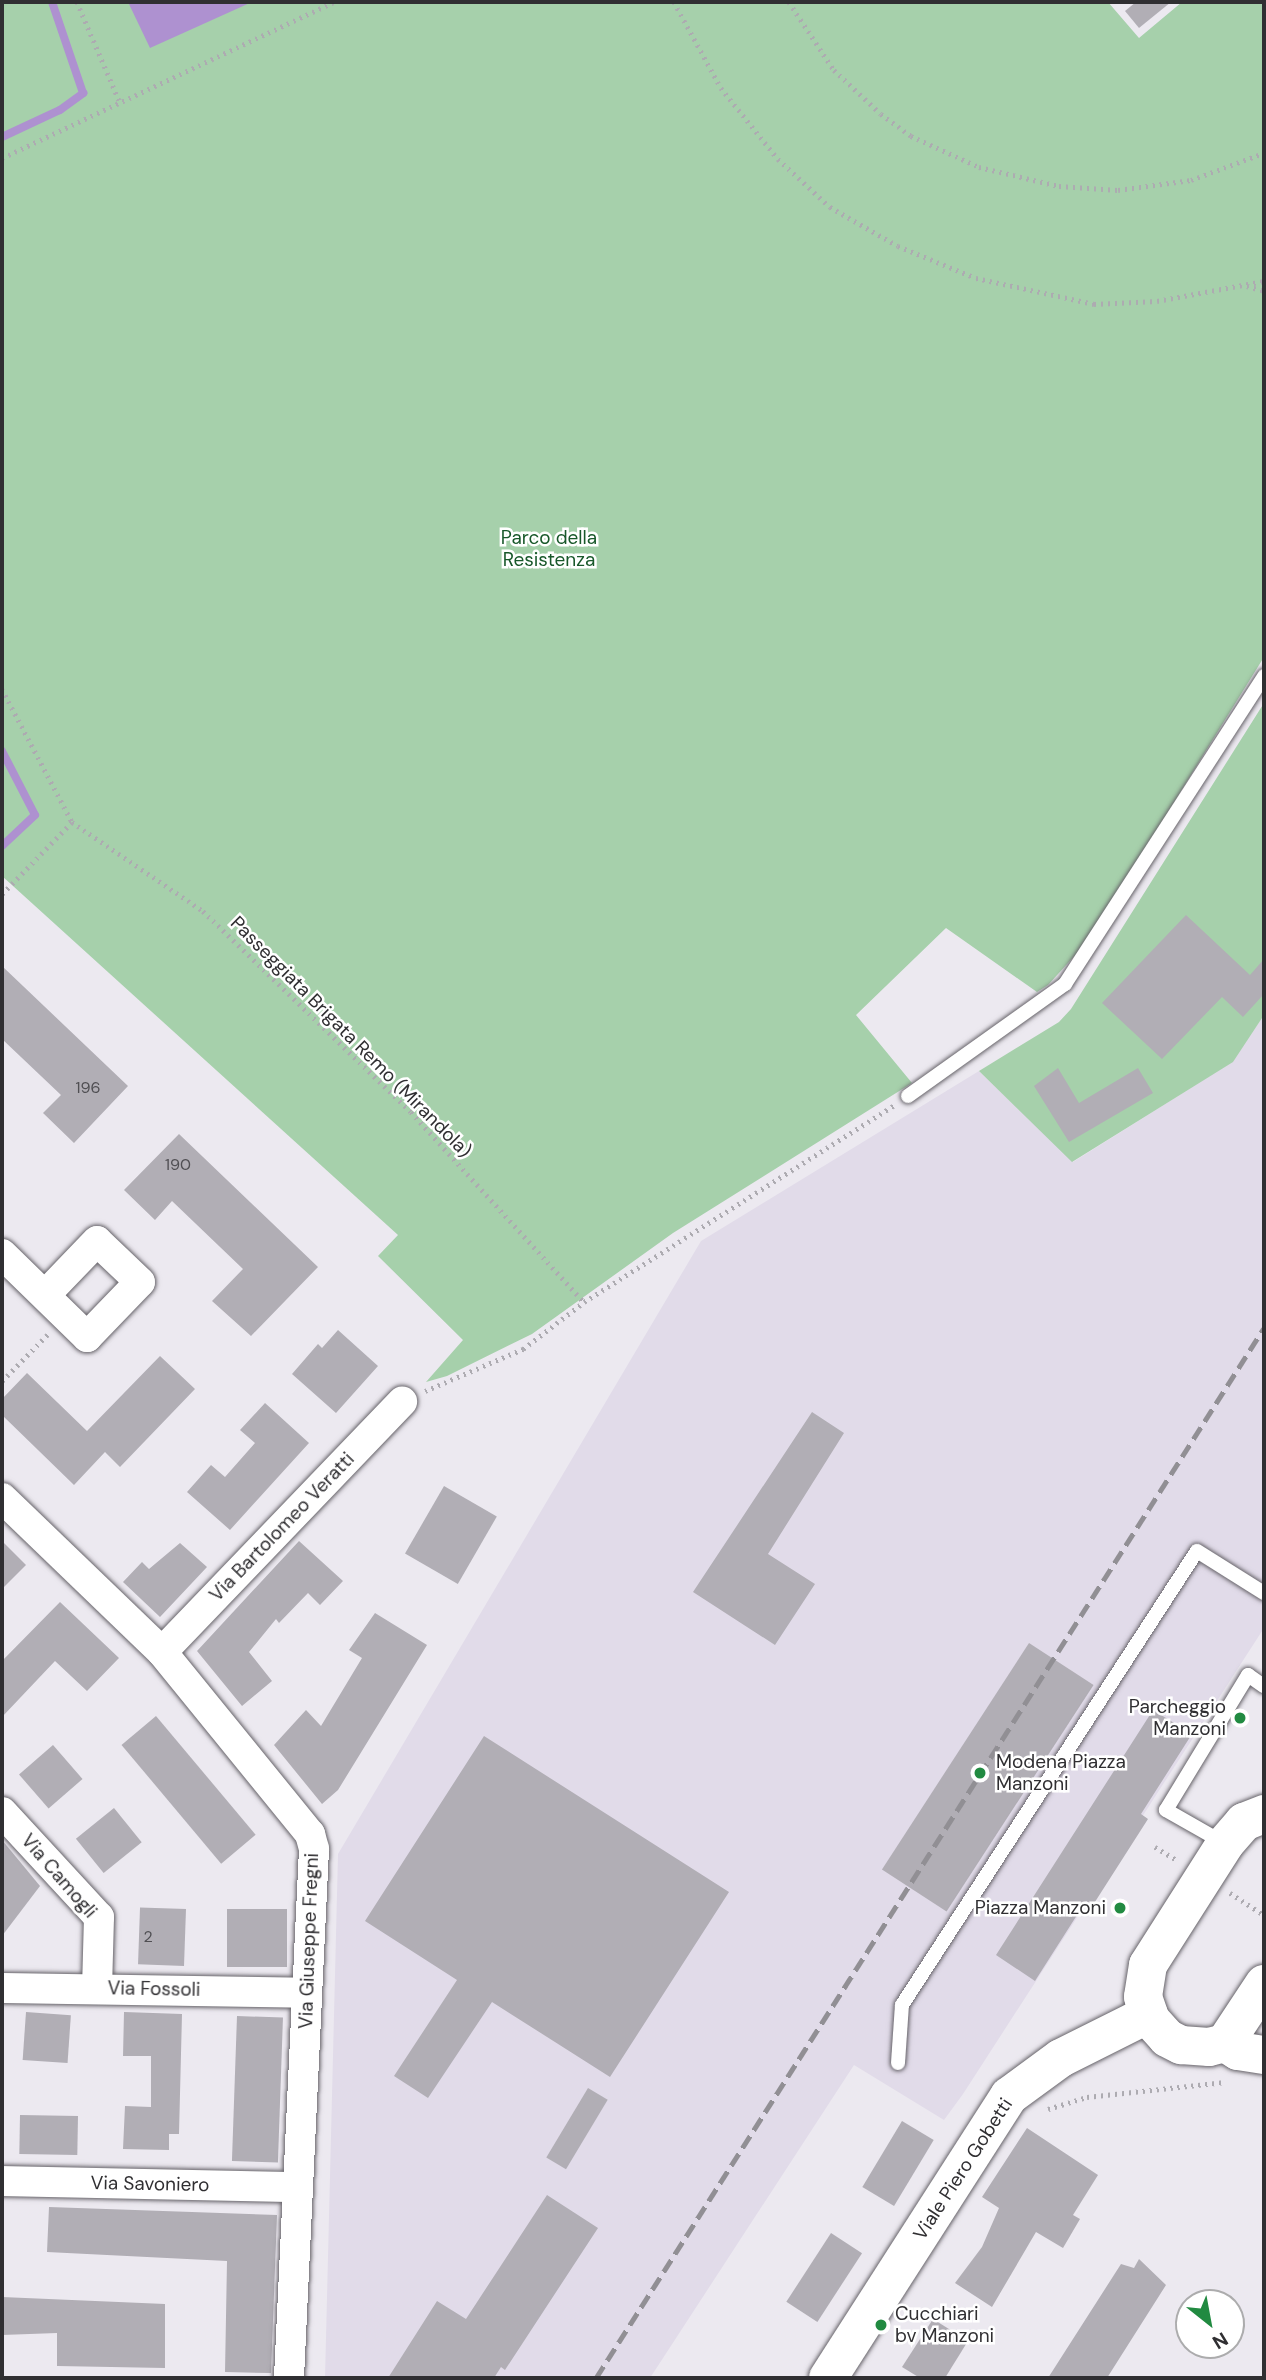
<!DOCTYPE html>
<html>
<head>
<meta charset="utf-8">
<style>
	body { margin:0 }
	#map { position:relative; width:1266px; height:2380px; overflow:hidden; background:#ece9f0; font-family:"DM Sans",sans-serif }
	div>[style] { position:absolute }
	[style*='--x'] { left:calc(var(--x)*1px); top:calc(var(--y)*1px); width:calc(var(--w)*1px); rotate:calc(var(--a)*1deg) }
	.built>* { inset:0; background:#e1dbe9 }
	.green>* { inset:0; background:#a6d0ab }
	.water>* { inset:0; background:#ae91d0 }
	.stream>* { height:8px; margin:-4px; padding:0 4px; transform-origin:4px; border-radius:4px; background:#ae91d0 }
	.building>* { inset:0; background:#b1aeb5; transform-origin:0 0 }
	.path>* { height:4.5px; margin-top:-2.25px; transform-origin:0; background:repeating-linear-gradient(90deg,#adabb1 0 2px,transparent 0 7px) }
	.roads { filter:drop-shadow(0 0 2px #666369) drop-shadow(0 0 2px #666369) }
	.lane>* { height:14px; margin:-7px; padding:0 7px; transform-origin:7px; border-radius:7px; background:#fff }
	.street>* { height:30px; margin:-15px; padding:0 15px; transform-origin:15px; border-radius:15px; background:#fff }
	.secondary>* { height:38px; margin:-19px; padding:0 19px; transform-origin:19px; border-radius:19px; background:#fff }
	.rail>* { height:5px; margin-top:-2.5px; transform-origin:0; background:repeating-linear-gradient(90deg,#918f94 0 14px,transparent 0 21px) }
	.dots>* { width:19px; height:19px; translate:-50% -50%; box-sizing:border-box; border:4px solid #fff; border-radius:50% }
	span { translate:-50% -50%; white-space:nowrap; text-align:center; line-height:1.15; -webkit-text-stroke:5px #fff; paint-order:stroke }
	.number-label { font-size:16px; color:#504f53 }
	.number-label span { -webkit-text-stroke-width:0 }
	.park-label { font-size:19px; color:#18582a }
	.street-label { font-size:19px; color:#302f32 }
	.poi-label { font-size:19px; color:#302f32 }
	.right { translate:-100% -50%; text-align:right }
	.left { translate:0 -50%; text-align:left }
	.frame { position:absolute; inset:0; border:4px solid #302f32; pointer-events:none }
	.north { position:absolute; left:1175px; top:2289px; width:70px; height:70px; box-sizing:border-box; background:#fff; border:2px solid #acacad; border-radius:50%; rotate:149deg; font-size:19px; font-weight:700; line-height:28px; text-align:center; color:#302f32 }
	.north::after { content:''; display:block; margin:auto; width:24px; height:32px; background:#218a41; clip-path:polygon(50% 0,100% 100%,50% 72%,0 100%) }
</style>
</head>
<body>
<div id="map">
	<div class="built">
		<i style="clip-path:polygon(1264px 1015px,1264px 1628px,963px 2094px,944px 2120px,854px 2065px,650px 2378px,325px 2378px,338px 1854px,701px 1241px,979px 1071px,1073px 1162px,1232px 1062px)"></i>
	</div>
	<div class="green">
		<i style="clip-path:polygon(2px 2px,1108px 2px,1139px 38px,1182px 2px,1264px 2px,1264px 657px,1088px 941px,1048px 985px,1037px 992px,946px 928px,856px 1015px,912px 1083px,673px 1233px,532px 1334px,447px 1376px,426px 1382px,463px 1340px,378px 1256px,398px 1235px,2px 876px)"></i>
		<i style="clip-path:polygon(1264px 703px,1264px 1015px,1233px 1062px,1072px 1162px,979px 1071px,1059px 1022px,1071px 1009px)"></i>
	</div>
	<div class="water">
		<i style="clip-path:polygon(128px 2px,252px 2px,150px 48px)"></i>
	</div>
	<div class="stream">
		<i style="--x:2;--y:137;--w:64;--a:-25"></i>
		<i style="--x:60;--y:110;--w:29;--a:-36"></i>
		<i style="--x:83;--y:93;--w:96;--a:-108.8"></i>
		<i style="--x:2;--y:751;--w:72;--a:62.7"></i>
		<i style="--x:35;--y:815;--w:45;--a:136.8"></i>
	</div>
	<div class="building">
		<i style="clip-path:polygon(1136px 2px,1171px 2px,1139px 28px,1125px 11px)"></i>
		<i style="clip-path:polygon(1186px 915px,1250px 975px,1264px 959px,1264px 994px,1243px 1017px,1222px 997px,1162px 1059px,1102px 1003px)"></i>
		<i style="clip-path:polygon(2px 966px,128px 1086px,74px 1143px,43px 1113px,61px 1095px,2px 1039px)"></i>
		<i style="clip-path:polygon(1058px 1068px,1079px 1103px,1138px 1068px,1153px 1093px,1069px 1142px,1034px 1086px)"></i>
		<i style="clip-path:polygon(179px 1134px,318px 1267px,251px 1336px,212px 1301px,243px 1269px,172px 1201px,155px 1220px,124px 1190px)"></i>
		<i style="clip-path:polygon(338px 1330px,378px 1366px,336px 1413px,292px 1374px,318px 1344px,322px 1348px)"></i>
		<i style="clip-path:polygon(160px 1356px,195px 1389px,120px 1467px,105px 1452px,74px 1485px,2px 1415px,2px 1399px,27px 1373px,87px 1431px)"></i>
		<i style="clip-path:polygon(265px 1403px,309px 1443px,230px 1530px,187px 1492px,211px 1465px,225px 1477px,255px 1443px,240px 1430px)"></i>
		<i style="clip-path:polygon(812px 1412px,844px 1433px,768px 1554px,815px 1584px,775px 1645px,693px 1592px)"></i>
		<i style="left:444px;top:1486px;width:61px;height:78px;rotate:30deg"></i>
		<i style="clip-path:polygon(2px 1541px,26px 1565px,2px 1589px)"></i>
		<i style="clip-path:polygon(299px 1541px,343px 1581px,320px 1605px,308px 1593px,279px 1623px,276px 1619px,249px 1652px,272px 1681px,242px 1706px,197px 1651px)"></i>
		<i style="clip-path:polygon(180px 1543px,207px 1567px,160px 1617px,123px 1582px,142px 1562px,149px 1569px)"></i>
		<i style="clip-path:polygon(60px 1602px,119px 1658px,87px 1691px,55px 1661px,2px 1717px,2px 1661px)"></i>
		<i style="clip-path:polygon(375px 1613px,427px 1645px,338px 1790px,322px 1804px,274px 1745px,306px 1710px,321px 1726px,362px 1658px,349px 1650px)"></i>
		<i style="left:1029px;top:1643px;width:77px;height:270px;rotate:33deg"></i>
		<i style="clip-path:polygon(1153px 1710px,1192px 1734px,1141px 1814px,1148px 1819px,1093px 1905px,1086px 1901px,1035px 1981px,996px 1955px)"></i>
		<i style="left:156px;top:1716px;width:155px;height:45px;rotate:50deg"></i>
		<i style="clip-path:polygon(484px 1736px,729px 1892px,610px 2077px,492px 2002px,428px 2098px,394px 2076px,457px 1980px,365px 1921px)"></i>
		<i style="left:53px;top:1745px;width:45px;height:45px;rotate:49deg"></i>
		<i style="left:114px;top:1808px;width:44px;height:49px;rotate:51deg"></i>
		<i style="clip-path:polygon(2px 1840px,40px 1886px,2px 1936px)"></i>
		<i style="left:186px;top:1909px;width:57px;height:46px;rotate:92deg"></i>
		<i style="left:227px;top:1909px;width:60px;height:58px"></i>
		<i style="left:26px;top:2012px;width:45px;height:48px;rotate:4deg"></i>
		<i style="clip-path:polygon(124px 2012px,182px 2014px,179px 2134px,169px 2134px,169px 2150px,123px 2149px,125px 2106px,151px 2107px,151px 2056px,123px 2056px)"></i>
		<i style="left:237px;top:2016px;width:46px;height:145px;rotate:2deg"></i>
		<i style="left:588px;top:2088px;width:23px;height:81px;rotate:31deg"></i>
		<i style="left:20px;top:2115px;width:58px;height:39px;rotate:1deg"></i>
		<i style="left:902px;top:2121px;width:37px;height:77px;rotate:31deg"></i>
		<i style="clip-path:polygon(1027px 2128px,1098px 2175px,1073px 2215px,1080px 2219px,1063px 2248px,1036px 2232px,992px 2307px,955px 2283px,982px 2247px,999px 2208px,982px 2197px)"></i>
		<i style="clip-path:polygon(547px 2195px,598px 2228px,505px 2370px,501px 2367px,494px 2378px,388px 2378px,437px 2301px,466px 2319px)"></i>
		<i style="clip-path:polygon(49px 2207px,277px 2215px,271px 2373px,225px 2372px,227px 2261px,47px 2252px)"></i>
		<i style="left:831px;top:2233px;width:37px;height:82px;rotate:33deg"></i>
		<i style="clip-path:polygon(1139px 2259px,1166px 2285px,1107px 2378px,1048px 2378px,1121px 2264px,1134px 2268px)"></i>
		<i style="clip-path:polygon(2px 2297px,165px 2304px,165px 2368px,57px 2366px,57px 2333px,2px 2335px)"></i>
		<i style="clip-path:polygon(933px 2319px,968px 2341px,945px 2378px,920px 2378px,902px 2367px)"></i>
	</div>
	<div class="path">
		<i style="--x:77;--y:2;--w:107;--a:66.8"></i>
		<i style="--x:674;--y:2;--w:98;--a:61.3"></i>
		<i style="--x:721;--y:88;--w:91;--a:51.2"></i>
		<i style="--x:778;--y:159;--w:71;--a:42.7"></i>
		<i style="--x:830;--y:207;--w:78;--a:29.8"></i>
		<i style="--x:898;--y:246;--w:84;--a:22.3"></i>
		<i style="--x:976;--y:278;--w:121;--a:12.4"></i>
		<i style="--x:1094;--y:304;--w:63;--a:-2.7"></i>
		<i style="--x:1157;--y:301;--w:109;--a:-10.6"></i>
		<i style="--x:789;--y:2;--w:82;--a:56.5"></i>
		<i style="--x:834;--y:70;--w:64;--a:43.1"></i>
		<i style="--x:881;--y:114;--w:37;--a:36"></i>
		<i style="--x:911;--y:136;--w:75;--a:24.5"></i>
		<i style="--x:979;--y:167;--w:82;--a:13.4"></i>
		<i style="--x:1059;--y:186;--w:59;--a:3.9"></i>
		<i style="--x:1118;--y:190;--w:74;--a:-7.8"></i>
		<i style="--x:1191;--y:180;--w:78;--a:-20.3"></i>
		<i style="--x:2;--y:158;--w:366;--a:-25.2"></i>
		<i style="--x:1247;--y:286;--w:18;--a:16"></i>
		<i style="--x:2;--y:689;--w:150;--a:62.2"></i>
		<i style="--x:72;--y:822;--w:158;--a:34.2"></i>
		<i style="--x:203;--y:911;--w:289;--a:44"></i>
		<i style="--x:411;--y:1112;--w:257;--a:47.7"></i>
		<i style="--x:2;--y:894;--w:100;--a:-45.8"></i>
		<i style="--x:2;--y:1381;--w:66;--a:-45.6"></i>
		<i style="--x:425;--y:1391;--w:107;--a:-23.2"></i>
		<i style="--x:523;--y:1349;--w:77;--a:-37.6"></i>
		<i style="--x:584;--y:1302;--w:367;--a:-32.4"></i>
		<i style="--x:1155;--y:1847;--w:27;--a:31"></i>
		<i style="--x:1230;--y:1893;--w:40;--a:32.9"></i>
		<i style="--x:1048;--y:2109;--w:41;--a:-17.1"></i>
		<i style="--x:1087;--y:2097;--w:139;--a:-6.2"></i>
	</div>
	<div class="roads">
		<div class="lane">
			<i style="--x:908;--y:1096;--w:193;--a:-35.5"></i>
			<i style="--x:1065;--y:984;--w:367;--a:-57.1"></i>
			<i style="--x:1224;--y:1843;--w:67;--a:-150.4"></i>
			<i style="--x:1166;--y:1810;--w:158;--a:-58.7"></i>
			<i style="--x:1248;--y:1675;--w:19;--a:35"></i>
			<i style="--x:898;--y:2063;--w:58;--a:-86.1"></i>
			<i style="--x:902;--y:2005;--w:541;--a:-56.99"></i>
			<i style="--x:1197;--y:1551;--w:79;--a:32.1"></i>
		</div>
		<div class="street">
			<i style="--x:2;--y:1254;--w:119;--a:44.3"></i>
			<i style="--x:87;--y:1337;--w:76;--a:-46.1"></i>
			<i style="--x:140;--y:1282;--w:59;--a:-136.4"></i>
			<i style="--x:97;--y:1241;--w:75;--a:133.9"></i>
			<i style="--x:2;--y:1498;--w:222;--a:43.9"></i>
			<i style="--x:162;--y:1652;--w:235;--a:50.9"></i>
			<i style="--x:310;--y:1834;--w:16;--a:75"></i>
			<i style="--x:314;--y:1849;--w:530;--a:92.71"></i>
			<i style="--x:162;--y:1652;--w:347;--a:-46.2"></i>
			<i style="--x:2;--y:1812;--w:143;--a:47.3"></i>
			<i style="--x:99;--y:1917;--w:71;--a:91.6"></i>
			<i style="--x:2;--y:1988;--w:305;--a:0.9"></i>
			<i style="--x:2;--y:2181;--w:296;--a:1.2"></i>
		</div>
		<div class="secondary">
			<i style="--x:1264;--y:1814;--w:22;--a:158"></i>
			<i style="--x:1244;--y:1822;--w:29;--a:131"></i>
			<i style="--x:1225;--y:1844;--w:143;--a:122.5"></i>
			<i style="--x:1148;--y:1965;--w:32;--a:99"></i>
			<i style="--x:1143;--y:1997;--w:24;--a:71"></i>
			<i style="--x:1151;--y:2020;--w:24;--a:48"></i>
			<i style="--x:1167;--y:2038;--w:16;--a:27"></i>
			<i style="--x:1181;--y:2045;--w:28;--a:4"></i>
			<i style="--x:1209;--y:2047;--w:16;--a:-14"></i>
			<i style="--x:1225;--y:2043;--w:71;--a:-56.5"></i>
			<i style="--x:1225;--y:2043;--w:15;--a:32"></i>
			<i style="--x:1238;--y:2051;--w:26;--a:9"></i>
			<i style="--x:828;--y:2378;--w:335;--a:-57.3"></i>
			<i style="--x:1009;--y:2096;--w:64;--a:-36.2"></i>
			<i style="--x:1061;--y:2058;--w:98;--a:-26.6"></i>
		</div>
	</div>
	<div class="rail">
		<i style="--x:596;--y:2378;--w:1244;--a:-57.54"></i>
	</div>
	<div class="dots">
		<i style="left:1240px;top:1718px;background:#218a41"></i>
		<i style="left:980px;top:1773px;background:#218a41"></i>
		<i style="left:1120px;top:1908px;background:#218a41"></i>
		<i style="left:881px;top:2325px;background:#218a41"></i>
	</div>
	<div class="number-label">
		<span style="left:88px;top:1088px">196</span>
		<span style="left:178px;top:1165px">190</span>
		<span style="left:148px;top:1937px">2</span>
	</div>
	<div class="park-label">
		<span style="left:549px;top:549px">Parco della<br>Resistenza</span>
	</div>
	<div class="street-label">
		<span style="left:351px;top:1037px;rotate:45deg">Passeggiata Brigata Remo (Mirandola)</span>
		<span style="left:282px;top:1527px;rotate:-46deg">Via Bartolomeo Veratti</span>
		<span style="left:59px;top:1876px;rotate:49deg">Via Camogli</span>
		<span style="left:309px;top:1941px;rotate:-88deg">Via Giuseppe Fregni</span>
		<span style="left:154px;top:1989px;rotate:1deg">Via Fossoli</span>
		<span style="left:963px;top:2169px;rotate:-57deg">Viale Piero Gobetti</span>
		<span style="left:150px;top:2184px;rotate:1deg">Via Savoniero</span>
	</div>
	<div class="poi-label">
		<span class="right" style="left:1226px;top:1718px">Parcheggio<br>Manzoni</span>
		<span class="left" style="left:996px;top:1773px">Modena Piazza<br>Manzoni</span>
		<span class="right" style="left:1106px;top:1908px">Piazza Manzoni</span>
		<span class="left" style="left:895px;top:2325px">Cucchiari<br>bv Manzoni</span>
	</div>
	<div class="frame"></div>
	<div class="north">N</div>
</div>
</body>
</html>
